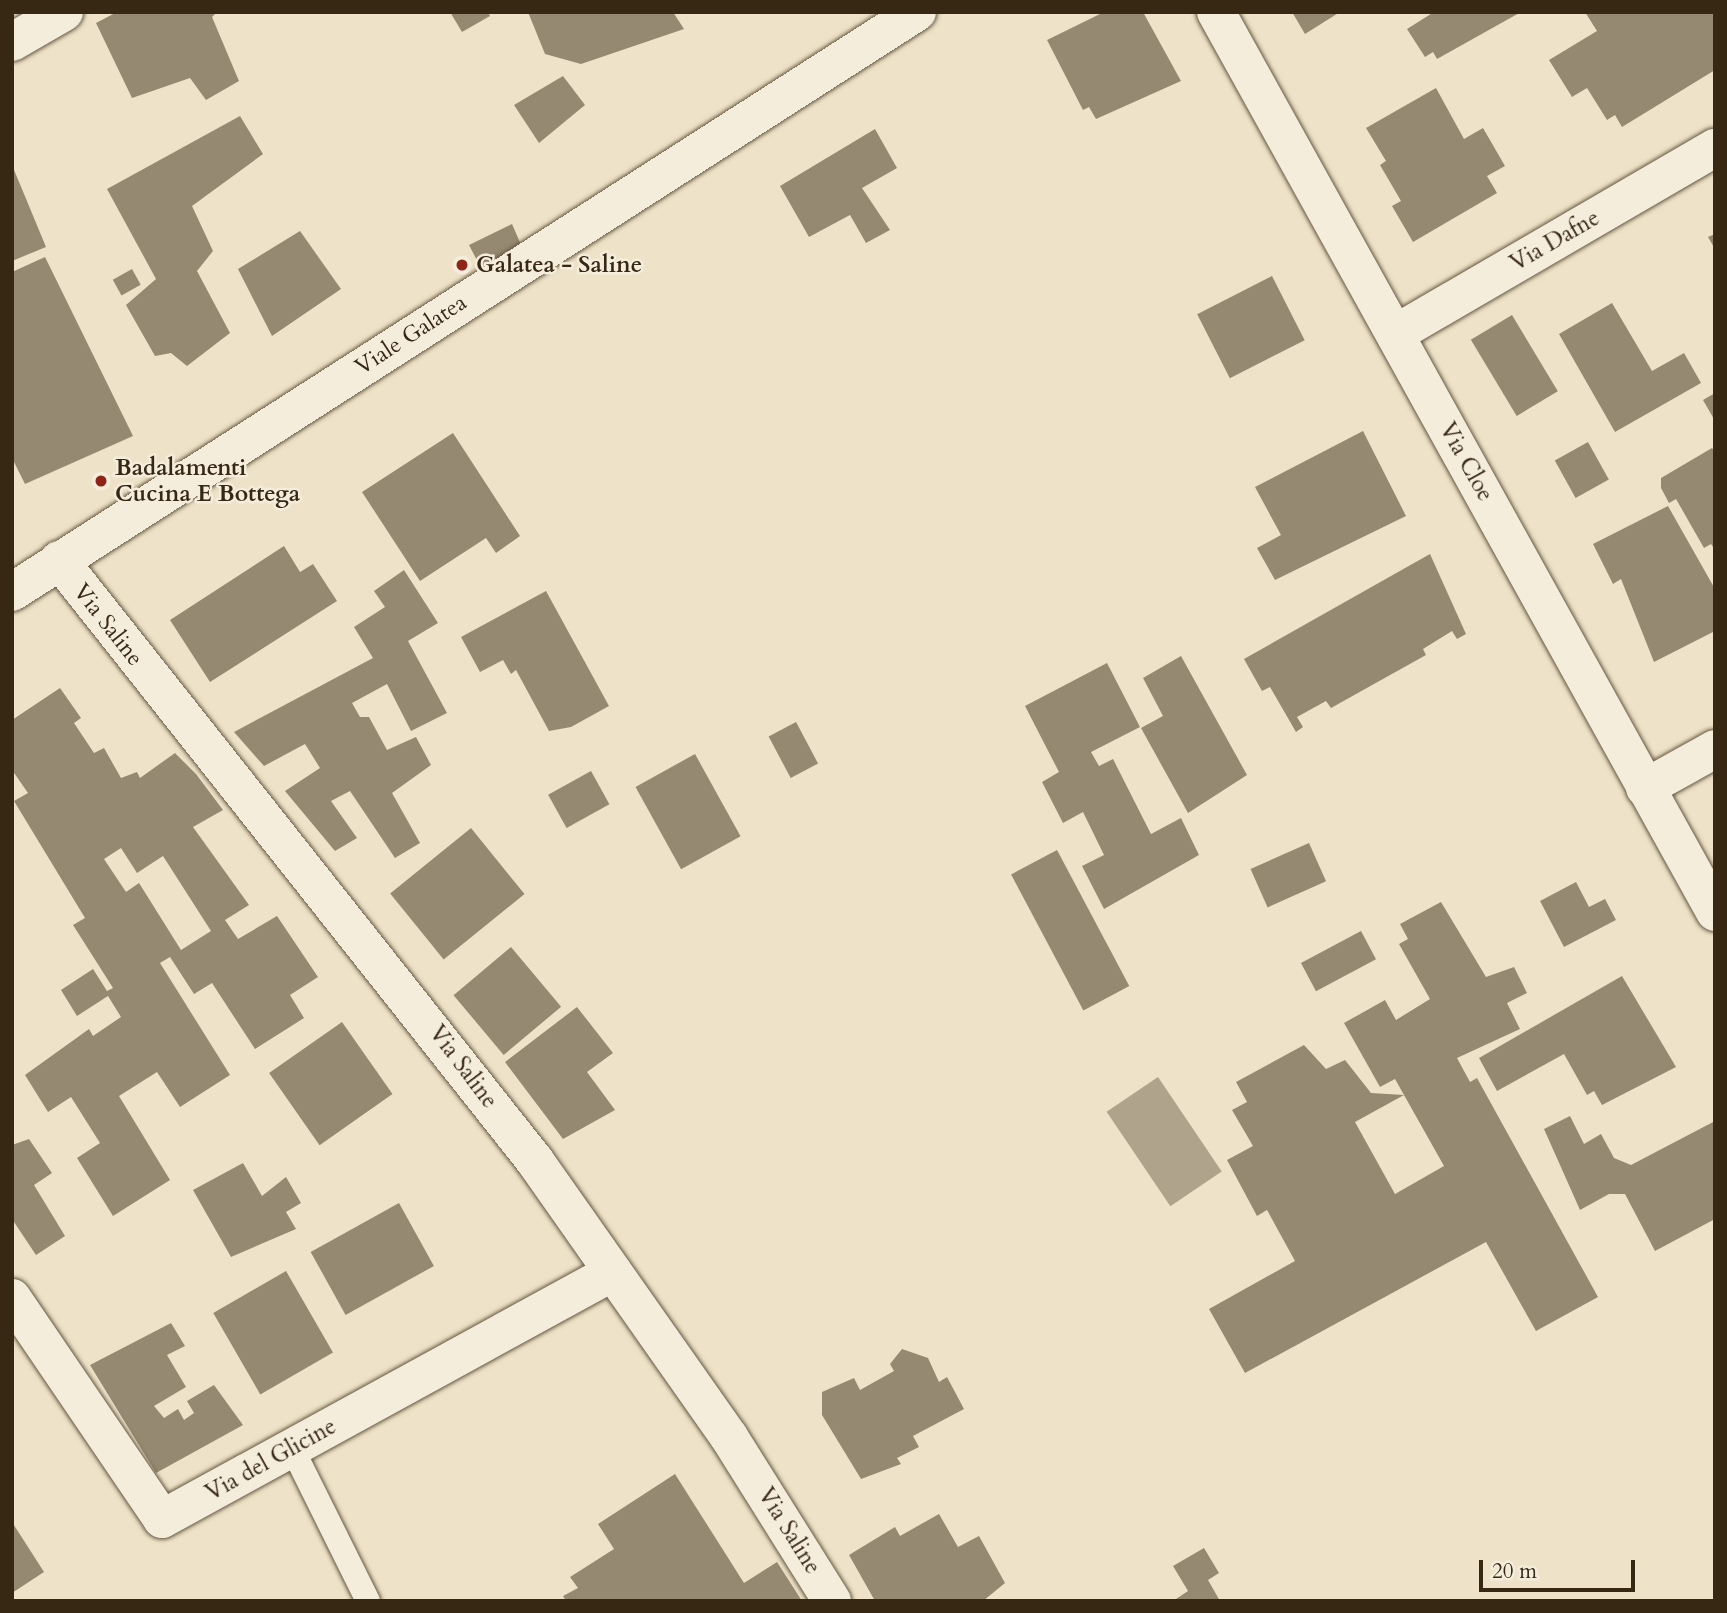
<!DOCTYPE html>
<html>
<head>
<meta charset="utf-8">
<style>
	body { margin:0 }
	#map { position:relative; width:1727px; height:1613px; overflow:hidden; background:#eee3c8; font-family:Cardo,serif }
	div>[style] { position:absolute }
	[style*='--x'] { left:calc(var(--x)*1px); top:calc(var(--y)*1px); width:calc(var(--w)*1px); rotate:calc(var(--a)*1deg) }
	.water>* { inset:0; background:#b0a38b; transform-origin:0 0 }
	.building>* { inset:0; background:#968972; transform-origin:0 0 }
	.roads { filter:drop-shadow(0 0 2px #655741) drop-shadow(0 0 2px #655741) }
	.service>* { height:24px; margin:-12px; padding:0 12px; transform-origin:12px; border-radius:12px; background:#f4eddb }
	.minor>* { height:38px; margin:-19px; padding:0 19px; transform-origin:19px; border-radius:19px; background:#f4eddb }
	.secondary>* { height:38px; margin:-19px; padding:0 19px; transform-origin:19px; border-radius:19px; background:#f4eddb }
	.dots>* { width:19px; height:19px; translate:-50% -50%; box-sizing:border-box; border:4px solid #f4eddb; border-radius:50% }
	span { translate:-50% -50%; white-space:nowrap; text-align:center; line-height:1.15; -webkit-text-stroke:5px #f4eddb; paint-order:stroke }
	.street-label { font-size:23px; color:#372814 }
	.poi-label { font-size:23px; color:#372814; font-weight:700 }
	.left { translate:0 -50%; text-align:left }
	.frame { position:absolute; inset:0; border:14px solid #372814; pointer-events:none }
	.scale { position:absolute; left:1479px; top:1560px; width:156px; height:32px; box-sizing:border-box; border:4px solid #372814; border-top:0; padding-left:9px; font-size:21px; line-height:24px; white-space:nowrap; color:#372814; -webkit-text-stroke:5px #f4eddb; paint-order:stroke }
</style>
</head>
<body>
<div id="map">
	<div class="water">
		<i style="left:1158px;top:1077px;width:114px;height:62px;rotate:56deg"></i>
	</div>
	<div class="building">
		<i style="clip-path:polygon(117px 12px,217px 12px,212px 17px,239px 81px,206px 100px,190px 78px,132px 98px,96px 23px)"></i>
		<i style="clip-path:polygon(450px 12px,488px 12px,490px 16px,462px 32px)"></i>
		<i style="clip-path:polygon(528px 12px,673px 12px,684px 29px,581px 64px,545px 54px)"></i>
		<i style="clip-path:polygon(1104px 12px,1143px 12px,1181px 81px,1096px 119px,1089px 107px,1083px 110px,1047px 40px)"></i>
		<i style="clip-path:polygon(1292px 12px,1340px 12px,1305px 34px)"></i>
		<i style="clip-path:polygon(1434px 12px,1521px 12px,1437px 59px,1433px 52px,1425px 57px,1407px 29px)"></i>
		<i style="clip-path:polygon(1585px 12px,1715px 12px,1715px 70px,1622px 127px,1615px 115px,1607px 120px,1587px 88px,1572px 97px,1549px 60px,1597px 31px)"></i>
		<i style="clip-path:polygon(563px 76px,585px 105px,539px 143px,514px 105px)"></i>
		<i style="clip-path:polygon(1436px 88px,1464px 139px,1483px 128px,1505px 166px,1487px 176px,1497px 193px,1413px 242px,1392px 206px,1401px 201px,1380px 165px,1386px 161px,1366px 128px)"></i>
		<i style="clip-path:polygon(240px 116px,263px 154px,192px 206px,213px 251px,197px 271px,230px 333px,187px 366px,171px 353px,155px 356px,126px 305px,156px 279px,107px 189px)"></i>
		<i style="clip-path:polygon(875px 129px,897px 168px,862px 188px,890px 230px,866px 243px,850px 215px,809px 237px,780px 186px)"></i>
		<i style="clip-path:polygon(12px 165px,46px 247px,12px 261px)"></i>
		<i style="clip-path:polygon(512px 224px,522px 247px,482px 270px,469px 245px)"></i>
		<i style="clip-path:polygon(300px 231px,341px 289px,272px 336px,238px 269px)"></i>
		<i style="clip-path:polygon(1715px 234px,1715px 249px,1708px 237px)"></i>
		<i style="clip-path:polygon(45px 257px,133px 436px,25px 484px,12px 458px,12px 272px)"></i>
		<i style="left:132px;top:269px;width:18px;height:22px;rotate:61deg"></i>
		<i style="left:1272px;top:276px;width:72px;height:84px;rotate:63deg"></i>
		<i style="clip-path:polygon(1612px 303px,1652px 371px,1684px 353px,1701px 383px,1615px 432px,1559px 334px)"></i>
		<i style="left:1512px;top:315px;width:89px;height:48px;rotate:59deg"></i>
		<i style="clip-path:polygon(1715px 393px,1715px 421px,1703px 400px)"></i>
		<i style="clip-path:polygon(1363px 431px,1406px 516px,1275px 580px,1257px 548px,1281px 535px,1255px 487px)"></i>
		<i style="clip-path:polygon(453px 433px,520px 536px,496px 553px,486px 538px,420px 581px,362px 492px)"></i>
		<i style="left:1588px;top:442px;width:43px;height:38px;rotate:61deg"></i>
		<i style="clip-path:polygon(1712px 448px,1715px 452px,1715px 550px,1711px 544px,1704px 548px,1676px 499px,1669px 503px,1661px 488px,1661px 478px)"></i>
		<i style="clip-path:polygon(1668px 506px,1715px 589px,1715px 631px,1654px 662px,1621px 579px,1613px 584px,1593px 544px)"></i>
		<i style="clip-path:polygon(284px 546px,300px 572px,313px 564px,337px 601px,210px 682px,170px 620px)"></i>
		<i style="clip-path:polygon(1430px 554px,1466px 634px,1457px 639px,1452px 631px,1423px 649px,1426px 655px,1331px 708px,1326px 701px,1297px 717px,1303px 727px,1296px 732px,1270px 687px,1262px 691px,1244px 659px)"></i>
		<i style="clip-path:polygon(404px 570px,438px 623px,408px 641px,447px 713px,411px 731px,387px 684px,352px 703px,360px 717px,369px 717px,387px 750px,416px 737px,431px 765px,392px 793px,420px 843px,395px 858px,350px 791px,331px 801px,357px 838px,335px 851px,285px 791px,320px 768px,305px 744px,264px 766px,234px 732px,373px 658px,354px 627px,385px 607px,374px 591px)"></i>
		<i style="clip-path:polygon(546px 591px,609px 706px,571px 727px,549px 731px,516px 670px,511px 674px,503px 660px,480px 672px,461px 637px)"></i>
		<i style="clip-path:polygon(1181px 656px,1247px 775px,1188px 813px,1141px 728px,1163px 716px,1143px 678px)"></i>
		<i style="clip-path:polygon(1107px 663px,1140px 727px,1091px 752px,1099px 766px,1113px 759px,1151px 834px,1181px 818px,1199px 855px,1104px 909px,1082px 866px,1104px 855px,1083px 812px,1063px 823px,1042px 782px,1059px 772px,1025px 706px)"></i>
		<i style="clip-path:polygon(evenodd,60px 688px,81px 718px,74px 723px,94px 753px,104px 748px,121px 778px,137px 772px,140px 778px,175px 753px,196px 774px,223px 810px,193px 827px,249px 905px,225px 920px,238px 939px,277px 916px,318px 977px,290px 995px,304px 1018px,255px 1049px,212px 983px,194px 994px,170px 957px,160px 963px,230px 1075px,180px 1107px,157px 1072px,119px 1096px,170px 1180px,113px 1216px,77px 1158px,100px 1143px,71px 1097px,48px 1112px,25px 1075px,89px 1029px,93px 1036px,121px 1017px,108px 996px,77px 1016px,61px 990px,93px 969px,107px 991px,113px 988px,73px 925px,85px 918px,14px 801px,28px 793px,12px 770px,12px 720px,60px 688px,121px 848px,137px 873px,163px 856px,211px 931px,181px 950px,139px 883px,126px 892px,104px 859px,121px 848px)"></i>
		<i style="left:796px;top:722px;width:47px;height:31px;rotate:62deg"></i>
		<i style="left:695px;top:754px;width:94px;height:68px;rotate:61deg"></i>
		<i style="left:591px;top:771px;width:38px;height:49px;rotate:61deg"></i>
		<i style="left:471px;top:828px;width:85px;height:104px;rotate:51deg"></i>
		<i style="left:1309px;top:843px;width:42px;height:64px;rotate:66deg"></i>
		<i style="left:1057px;top:850px;width:154px;height:52px;rotate:62deg"></i>
		<i style="clip-path:polygon(1576px 882px,1589px 907px,1605px 899px,1616px 920px,1564px 947px,1540px 901px)"></i>
		<i style="clip-path:polygon(1441px 902px,1486px 977px,1514px 967px,1527px 993px,1507px 1003px,1520px 1029px,1457px 1058px,1470px 1082px,1477px 1078px,1598px 1297px,1536px 1331px,1486px 1242px,1245px 1373px,1209px 1309px,1295px 1261px,1267px 1210px,1257px 1216px,1227px 1160px,1253px 1146px,1232px 1110px,1247px 1102px,1236px 1082px,1304px 1045px,1326px 1069px,1345px 1060px,1371px 1093px,1404px 1095px,1355px 1122px,1395px 1194px,1444px 1166px,1395px 1079px,1380px 1087px,1344px 1023px,1385px 1000px,1396px 1020px,1430px 999px,1399px 944px,1408px 939px,1400px 924px)"></i>
		<i style="left:1361px;top:931px;width:32px;height:68px;rotate:62deg"></i>
		<i style="left:511px;top:947px;width:78px;height:75px;rotate:50deg"></i>
		<i style="clip-path:polygon(1622px 976px,1676px 1067px,1602px 1105px,1594px 1091px,1587px 1095px,1564px 1054px,1497px 1091px,1479px 1058px)"></i>
		<i style="clip-path:polygon(577px 1007px,613px 1053px,587px 1072px,615px 1110px,563px 1139px,505px 1062px)"></i>
		<i style="left:342px;top:1022px;width:88px;height:89px;rotate:55deg"></i>
		<i style="clip-path:polygon(1570px 1116px,1584px 1144px,1601px 1134px,1614px 1158px,1631px 1165px,1715px 1121px,1715px 1219px,1655px 1251px,1625px 1194px,1609px 1194px,1580px 1210px,1544px 1129px)"></i>
		<i style="clip-path:polygon(29px 1139px,52px 1173px,34px 1185px,65px 1236px,36px 1255px,12px 1219px,12px 1145px)"></i>
		<i style="clip-path:polygon(243px 1163px,262px 1196px,286px 1177px,301px 1203px,286px 1212px,296px 1229px,231px 1257px,193px 1190px)"></i>
		<i style="left:399px;top:1203px;width:72px;height:101px;rotate:61deg"></i>
		<i style="left:286px;top:1271px;width:94px;height:84px;rotate:60deg"></i>
		<i style="clip-path:polygon(171px 1323px,185px 1346px,167px 1355px,186px 1387px,154px 1406px,164px 1418px,178px 1409px,184px 1420px,194px 1413px,187px 1401px,214px 1385px,243px 1425px,156px 1473px,90px 1365px)"></i>
		<i style="clip-path:polygon(902px 1349px,928px 1358px,939px 1382px,947px 1377px,964px 1409px,913px 1436px,919px 1447px,897px 1458px,901px 1464px,861px 1479px,822px 1415px,822px 1392px,854px 1378px,860px 1390px,894px 1371px,890px 1364px)"></i>
		<i style="clip-path:polygon(675px 1474px,744px 1583px,777px 1562px,802px 1601px,566px 1601px,563px 1596px,578px 1588px,570px 1577px,614px 1549px,598px 1524px)"></i>
		<i style="clip-path:polygon(939px 1514px,958px 1547px,979px 1536px,1005px 1583px,983px 1601px,875px 1601px,849px 1555px,895px 1527px,900px 1536px)"></i>
		<i style="clip-path:polygon(12px 1522px,44px 1572px,12px 1593px)"></i>
		<i style="clip-path:polygon(1204px 1548px,1219px 1573px,1208px 1580px,1220px 1601px,1173px 1601px,1188px 1591px,1173px 1566px)"></i>
	</div>
	<div class="roads">
		<div class="service">
			<i style="--x:292;--y:1448;--w:171;--a:63.6"></i>
		</div>
		<div class="minor">
			<i style="--x:1216;--y:12;--w:1029;--a:60.99"></i>
			<i style="--x:12;--y:42;--w:60;--a:-30"></i>
			<i style="--x:1395;--y:334;--w:370;--a:-30.2"></i>
			<i style="--x:59;--y:560;--w:767;--a:51.62"></i>
			<i style="--x:535;--y:1161;--w:337;--a:54.9"></i>
			<i style="--x:729;--y:1437;--w:194;--a:57.9"></i>
			<i style="--x:1645;--y:788;--w:80;--a:-29.1"></i>
			<i style="--x:12;--y:1298;--w:267;--a:55.8"></i>
			<i style="--x:162;--y:1519;--w:514;--a:-28.71"></i>
		</div>
		<div class="secondary">
			<i style="--x:12;--y:592;--w:1075;--a:-32.66"></i>
		</div>
	</div>
	<div class="dots">
		<i style="left:462px;top:265px;background:#8f2418"></i>
		<i style="left:101px;top:481px;background:#8f2418"></i>
	</div>
	<div class="street-label">
		<span style="left:1555px;top:241px;rotate:-30deg">Via Dafne</span>
		<span style="left:411px;top:335px;rotate:-33deg">Viale Galatea</span>
		<span style="left:1466px;top:462px;rotate:61deg">Via Cloe</span>
		<span style="left:108px;top:625px;rotate:52deg">Via Saline</span>
		<span style="left:463px;top:1067px;rotate:53deg">Via Saline</span>
		<span style="left:271px;top:1460px;rotate:-29deg">Via del Glicine</span>
		<span style="left:789px;top:1531px;rotate:58deg">Via Saline</span>
	</div>
	<div class="poi-label">
		<span class="left" style="left:476px;top:265px">Galatea - Saline</span>
		<span class="left" style="left:115px;top:481px">Badalamenti<br>Cucina E Bottega</span>
	</div>
	<div class="frame"></div>
	<div class="scale">20 m</div>
</div>
</body>
</html>
